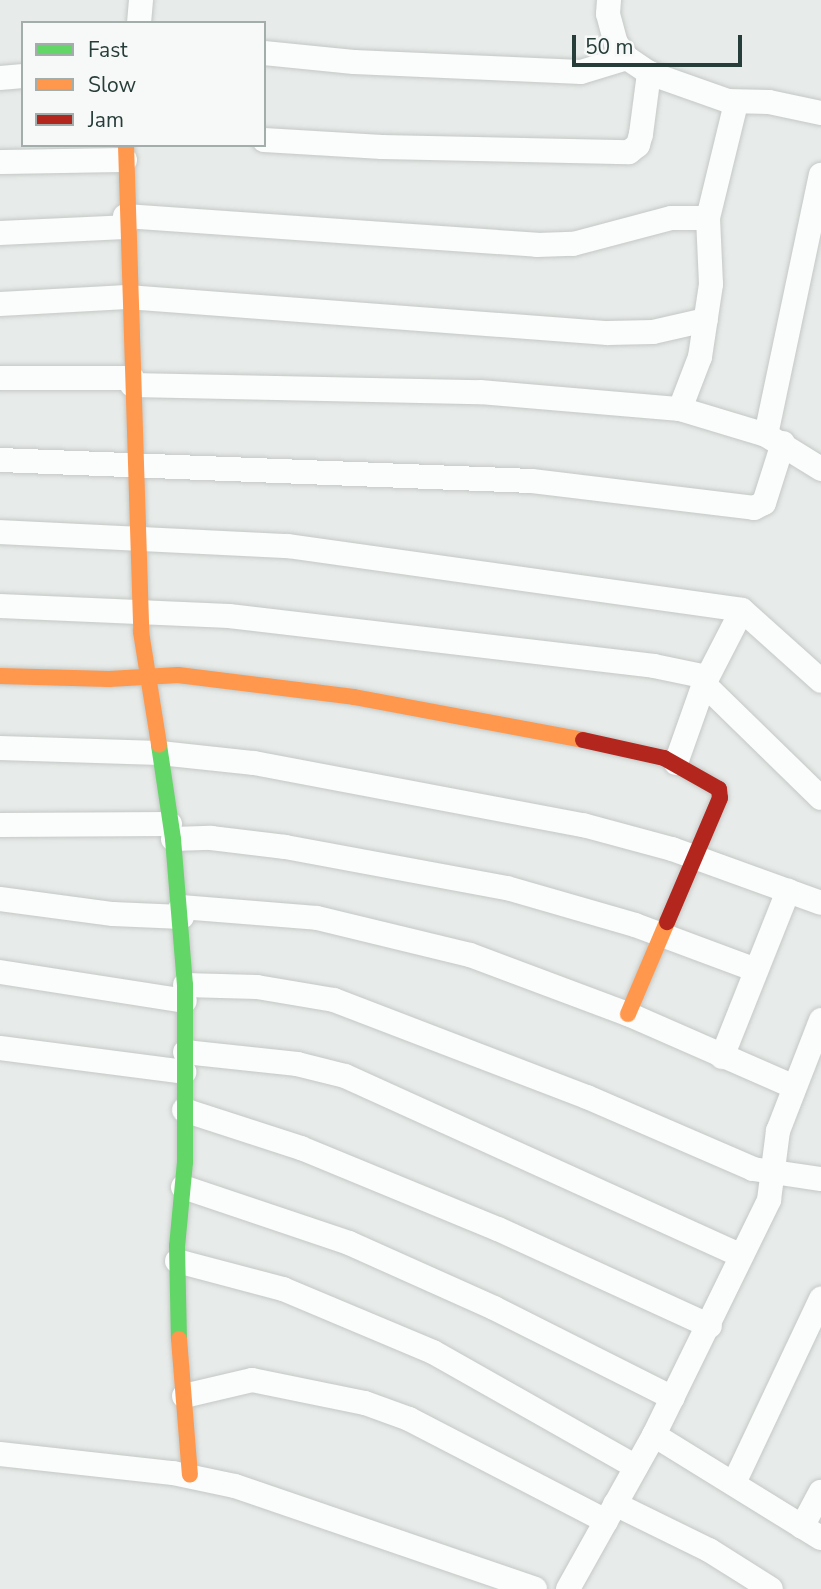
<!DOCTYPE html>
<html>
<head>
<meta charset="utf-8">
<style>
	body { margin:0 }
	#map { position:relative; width:821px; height:1589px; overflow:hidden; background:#e7ebe9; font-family:"Nunito Sans",sans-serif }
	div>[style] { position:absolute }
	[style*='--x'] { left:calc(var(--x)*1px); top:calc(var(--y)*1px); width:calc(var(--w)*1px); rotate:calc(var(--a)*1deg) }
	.roads { filter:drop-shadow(0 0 2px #c4c8c6) drop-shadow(0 0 2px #c4c8c6) }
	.street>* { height:24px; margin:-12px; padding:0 12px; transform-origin:12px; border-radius:12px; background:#fbfcfc }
	.fast>* { height:16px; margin:-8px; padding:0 8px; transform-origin:8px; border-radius:8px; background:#63d668 }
	.slow>* { height:16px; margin:-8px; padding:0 8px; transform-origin:8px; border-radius:8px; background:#ff974d }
	.jam>* { height:16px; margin:-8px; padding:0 8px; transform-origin:8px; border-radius:8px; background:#b3261e }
	span { translate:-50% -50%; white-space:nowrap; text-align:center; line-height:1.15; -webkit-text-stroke:6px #f6f9f8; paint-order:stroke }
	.legend { position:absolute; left:21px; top:21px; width:245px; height:126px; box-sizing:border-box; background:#f6f9f8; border:2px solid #a3aeac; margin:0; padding:9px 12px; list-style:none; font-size:21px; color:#273d39 }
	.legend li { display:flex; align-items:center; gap:14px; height:35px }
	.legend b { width:35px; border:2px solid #a3aeac }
	.scale { position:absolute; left:572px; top:35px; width:170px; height:32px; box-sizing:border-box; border:4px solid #273d39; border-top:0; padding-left:9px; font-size:21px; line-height:24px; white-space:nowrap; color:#273d39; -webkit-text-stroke:5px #f6f9f8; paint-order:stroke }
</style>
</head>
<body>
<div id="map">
	<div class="roads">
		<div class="street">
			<i style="--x:609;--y:0;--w:14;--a:94"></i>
			<i style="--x:608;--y:14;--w:30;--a:75"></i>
			<i style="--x:616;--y:43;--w:19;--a:54"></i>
			<i style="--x:627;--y:58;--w:27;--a:34"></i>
			<i style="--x:649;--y:73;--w:84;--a:19.5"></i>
			<i style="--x:728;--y:101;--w:41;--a:1.4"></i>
			<i style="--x:769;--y:102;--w:53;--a:11.9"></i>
			<i style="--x:139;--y:23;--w:23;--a:-85"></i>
			<i style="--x:264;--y:53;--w:90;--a:5.7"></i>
			<i style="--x:354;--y:62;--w:227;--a:2.5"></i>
			<i style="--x:581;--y:72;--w:48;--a:-16.9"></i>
			<i style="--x:0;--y:78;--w:23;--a:-5"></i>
			<i style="--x:264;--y:140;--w:118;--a:3.4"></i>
			<i style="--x:382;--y:147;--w:247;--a:1.2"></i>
			<i style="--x:629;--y:152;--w:11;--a:-38"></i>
			<i style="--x:638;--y:145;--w:11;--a:-75"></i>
			<i style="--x:641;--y:134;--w:62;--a:-82.5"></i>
			<i style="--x:0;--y:162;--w:125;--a:-0.9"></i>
			<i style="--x:125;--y:216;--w:413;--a:4"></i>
			<i style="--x:537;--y:245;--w:36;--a:-2"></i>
			<i style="--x:573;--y:244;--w:101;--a:-14.9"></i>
			<i style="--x:671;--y:218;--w:37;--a:0"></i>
			<i style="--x:0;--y:233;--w:125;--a:-2.7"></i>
			<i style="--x:0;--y:304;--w:127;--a:-3.2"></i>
			<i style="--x:127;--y:297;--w:482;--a:4.3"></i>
			<i style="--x:608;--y:333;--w:45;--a:-1.3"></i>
			<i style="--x:653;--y:332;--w:54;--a:-12.8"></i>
			<i style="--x:0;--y:378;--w:132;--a:0"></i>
			<i style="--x:132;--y:385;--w:348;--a:1.2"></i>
			<i style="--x:480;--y:392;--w:201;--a:4.9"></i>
			<i style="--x:680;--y:409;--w:90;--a:16.8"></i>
			<i style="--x:766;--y:435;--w:65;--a:31.7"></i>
			<i style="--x:680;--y:409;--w:56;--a:-69"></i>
			<i style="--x:700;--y:357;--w:74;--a:-81.4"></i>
			<i style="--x:711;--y:284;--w:66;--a:-92.6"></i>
			<i style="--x:708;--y:218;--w:118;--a:-76.3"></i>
			<i style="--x:766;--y:435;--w:266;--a:-78.1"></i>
			<i style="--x:0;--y:460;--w:532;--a:2.26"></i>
			<i style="--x:532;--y:481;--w:224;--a:6.9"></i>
			<i style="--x:754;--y:508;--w:11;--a:-27"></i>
			<i style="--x:764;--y:503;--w:63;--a:-72.4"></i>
			<i style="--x:0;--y:532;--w:288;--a:2.8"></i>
			<i style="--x:288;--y:546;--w:458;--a:8"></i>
			<i style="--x:742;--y:610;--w:106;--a:41.9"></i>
			<i style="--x:0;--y:606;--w:229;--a:2.5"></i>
			<i style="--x:229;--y:616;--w:428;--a:6.7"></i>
			<i style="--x:654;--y:666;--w:54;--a:11.7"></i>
			<i style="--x:704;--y:684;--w:163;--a:44.3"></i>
			<i style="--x:0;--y:748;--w:160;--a:1.8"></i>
			<i style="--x:160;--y:753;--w:95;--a:6.1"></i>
			<i style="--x:254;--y:763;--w:335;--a:10.7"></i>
			<i style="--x:583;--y:825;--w:92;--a:15.1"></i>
			<i style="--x:672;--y:849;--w:158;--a:19.9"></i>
			<i style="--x:676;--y:763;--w:84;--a:-70.5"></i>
			<i style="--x:704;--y:684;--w:83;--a:-62.8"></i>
			<i style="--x:0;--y:825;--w:170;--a:-0.3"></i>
			<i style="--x:173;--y:839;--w:38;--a:-2"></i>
			<i style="--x:211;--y:838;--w:75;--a:6.9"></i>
			<i style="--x:285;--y:847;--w:226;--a:10.5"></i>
			<i style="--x:507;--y:888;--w:133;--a:16.1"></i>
			<i style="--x:635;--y:925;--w:129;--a:20.4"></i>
			<i style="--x:0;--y:899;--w:114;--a:7.6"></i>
			<i style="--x:113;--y:914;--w:69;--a:2.5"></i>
			<i style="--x:181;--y:907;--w:136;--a:4.6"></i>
			<i style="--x:317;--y:918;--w:157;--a:13.6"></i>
			<i style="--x:470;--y:955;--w:169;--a:20.5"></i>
			<i style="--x:628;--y:1014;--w:181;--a:23.7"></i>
			<i style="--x:0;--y:972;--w:187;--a:8.9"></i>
			<i style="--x:185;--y:985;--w:72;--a:1.6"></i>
			<i style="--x:257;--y:987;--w:78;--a:9.6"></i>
			<i style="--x:334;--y:1000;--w:271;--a:21"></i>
			<i style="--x:587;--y:1097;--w:181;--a:23.4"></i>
			<i style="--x:753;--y:1169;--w:69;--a:8.4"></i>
			<i style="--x:0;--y:1048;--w:186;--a:7.4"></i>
			<i style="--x:185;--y:1052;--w:113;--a:6.1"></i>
			<i style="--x:297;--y:1064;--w:49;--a:14"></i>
			<i style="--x:345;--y:1076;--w:435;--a:24.4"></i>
			<i style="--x:722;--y:1057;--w:179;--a:-68.3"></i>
			<i style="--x:184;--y:1110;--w:123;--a:18"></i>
			<i style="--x:301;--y:1148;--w:213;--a:22.4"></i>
			<i style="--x:498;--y:1229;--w:233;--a:24.6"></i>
			<i style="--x:183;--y:1187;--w:175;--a:18.6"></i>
			<i style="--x:349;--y:1243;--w:159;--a:24.1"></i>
			<i style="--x:494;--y:1308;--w:200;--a:26.7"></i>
			<i style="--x:177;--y:1261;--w:110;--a:14.8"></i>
			<i style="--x:283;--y:1289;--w:163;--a:22.8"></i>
			<i style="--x:433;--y:1352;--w:233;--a:29.5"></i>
			<i style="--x:184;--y:1396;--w:70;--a:-13.2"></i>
			<i style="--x:252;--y:1380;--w:115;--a:11.5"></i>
			<i style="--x:365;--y:1403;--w:47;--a:20"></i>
			<i style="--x:409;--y:1419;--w:222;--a:27.4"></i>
			<i style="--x:654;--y:1435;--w:196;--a:31.7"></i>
			<i style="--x:0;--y:1454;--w:174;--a:6.3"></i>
			<i style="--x:173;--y:1473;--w:63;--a:11.8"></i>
			<i style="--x:235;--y:1486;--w:317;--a:18.9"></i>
			<i style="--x:734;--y:1483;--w:204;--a:-64.7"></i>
			<i style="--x:615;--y:1504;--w:105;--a:26.1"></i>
			<i style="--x:709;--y:1550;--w:73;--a:32.2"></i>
			<i style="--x:802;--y:1527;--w:40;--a:-62"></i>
			<i style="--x:568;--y:1589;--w:176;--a:-60.8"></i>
			<i style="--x:654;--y:1435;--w:262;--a:-63.9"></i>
			<i style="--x:769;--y:1200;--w:70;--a:-82.6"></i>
			<i style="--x:778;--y:1131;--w:119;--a:-68.8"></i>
		</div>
		<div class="fast">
			<i style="--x:159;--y:745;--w:95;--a:81.5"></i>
			<i style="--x:173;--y:839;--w:146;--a:85.3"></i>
			<i style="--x:185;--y:985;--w:177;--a:90"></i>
			<i style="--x:185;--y:1162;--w:84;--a:95.4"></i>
			<i style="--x:177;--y:1246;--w:93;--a:88.8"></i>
		</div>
		<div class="slow">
			<i style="--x:126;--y:145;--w:487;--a:88.2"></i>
			<i style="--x:141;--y:632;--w:114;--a:80.9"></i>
			<i style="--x:0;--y:676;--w:109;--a:1.6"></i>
			<i style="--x:109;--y:679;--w:69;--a:-3.3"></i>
			<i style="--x:178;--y:675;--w:177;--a:7.1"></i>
			<i style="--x:354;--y:697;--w:233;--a:10.6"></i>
			<i style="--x:628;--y:1014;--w:100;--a:-67"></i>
			<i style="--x:179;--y:1339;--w:136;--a:85.4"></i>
		</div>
		<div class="jam">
			<i style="--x:583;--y:740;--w:83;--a:12.5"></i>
			<i style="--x:664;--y:758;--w:63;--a:29.4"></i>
			<i style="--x:719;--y:789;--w:9;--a:84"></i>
			<i style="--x:720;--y:798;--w:135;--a:113.1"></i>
		</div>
	</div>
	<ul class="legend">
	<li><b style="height:9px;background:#63d668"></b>Fast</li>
	<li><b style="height:9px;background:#ff974d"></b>Slow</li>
	<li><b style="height:9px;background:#b3261e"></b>Jam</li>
	</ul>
	<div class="scale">50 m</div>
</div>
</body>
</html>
